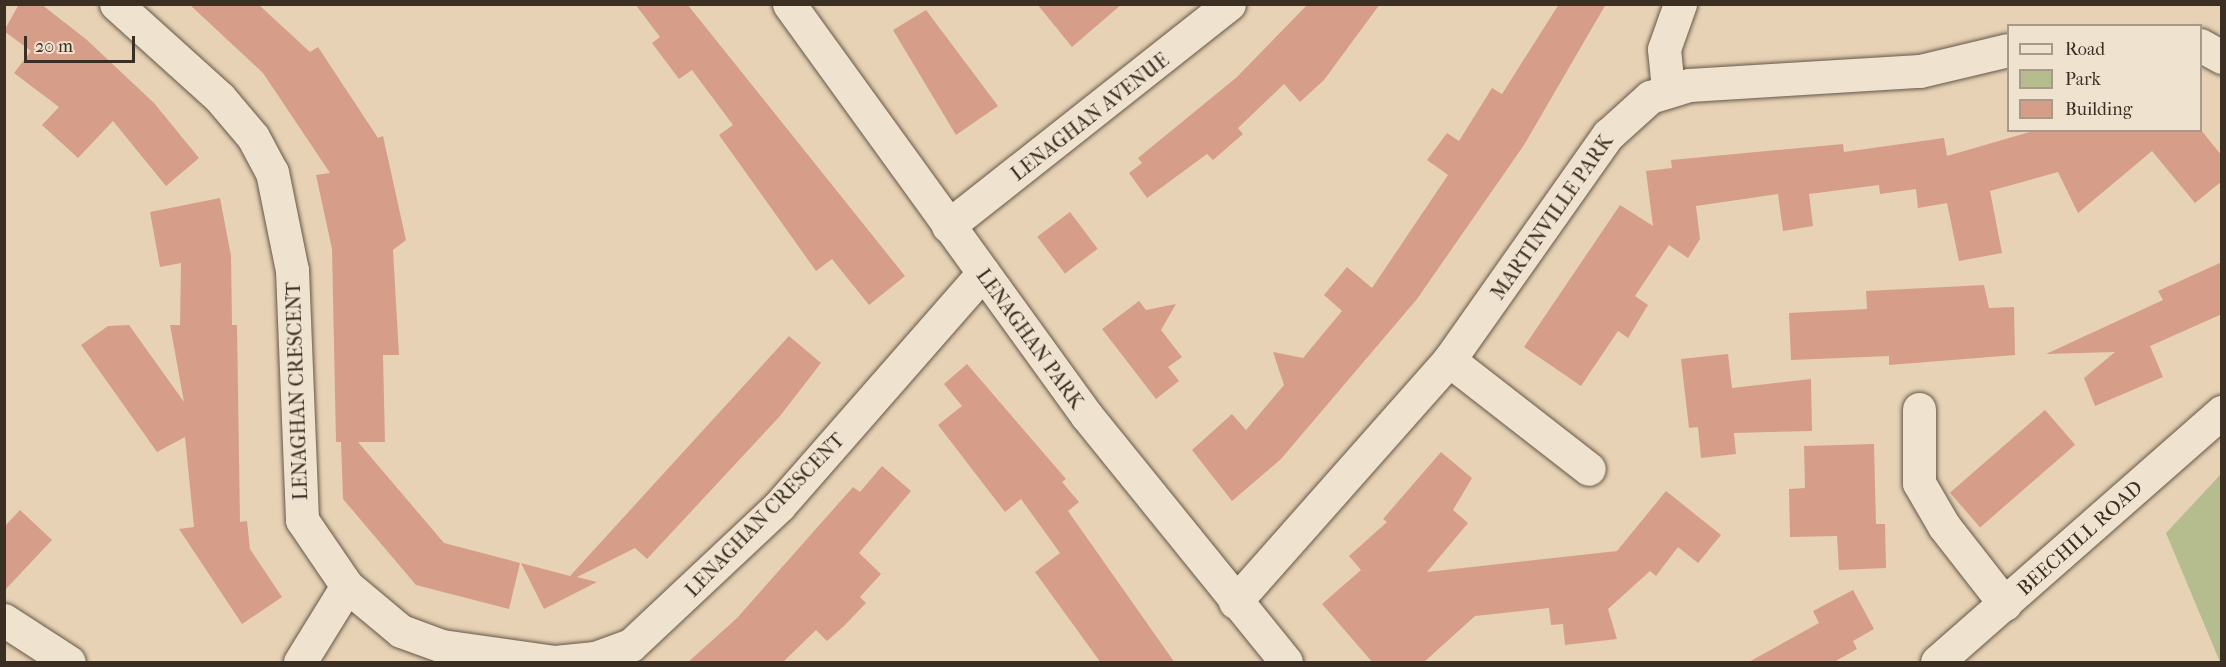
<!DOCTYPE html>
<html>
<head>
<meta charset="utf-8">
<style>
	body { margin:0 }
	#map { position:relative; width:2226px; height:667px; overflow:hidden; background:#e7d2b5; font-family:"IM FELL French Canon",serif }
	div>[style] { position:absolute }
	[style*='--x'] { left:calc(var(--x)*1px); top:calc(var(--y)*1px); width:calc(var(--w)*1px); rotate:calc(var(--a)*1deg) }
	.green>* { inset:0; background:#b5bc8e }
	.building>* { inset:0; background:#d69e88; transform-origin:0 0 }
	.roads { filter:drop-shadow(0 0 2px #665848) drop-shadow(0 0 2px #665848) }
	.minor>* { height:33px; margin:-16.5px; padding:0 16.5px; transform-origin:16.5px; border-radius:16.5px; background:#efe2cf }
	span { translate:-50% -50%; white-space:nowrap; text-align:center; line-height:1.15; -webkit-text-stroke:6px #efe2cf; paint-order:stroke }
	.street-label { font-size:20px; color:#3b2f23 }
	.frame { position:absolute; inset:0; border:6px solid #3b2f23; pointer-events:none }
	.legend { position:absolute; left:2007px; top:24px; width:195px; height:108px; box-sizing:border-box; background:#efe2cf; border:2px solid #a79a8a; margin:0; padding:8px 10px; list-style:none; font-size:18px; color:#3b2f23 }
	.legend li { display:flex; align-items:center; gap:12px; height:30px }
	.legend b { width:30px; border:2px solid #a79a8a }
	.scale { position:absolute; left:24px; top:36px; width:111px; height:27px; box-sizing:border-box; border:3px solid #3b2f23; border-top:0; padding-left:8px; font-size:18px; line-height:21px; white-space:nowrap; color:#3b2f23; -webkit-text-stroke:4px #efe2cf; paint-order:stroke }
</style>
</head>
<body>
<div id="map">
	<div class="green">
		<i style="clip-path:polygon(2221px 474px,2222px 662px,2220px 662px,2166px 533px)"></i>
	</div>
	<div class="building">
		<i style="clip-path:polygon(19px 4px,41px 4px,87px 40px,154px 103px,199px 158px,166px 186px,113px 121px,78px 158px,42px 125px,59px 107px,14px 73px,31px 51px,4px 31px)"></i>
		<i style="clip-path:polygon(189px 4px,258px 4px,310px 52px,318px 47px,378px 138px,383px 136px,406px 240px,393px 250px,399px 355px,383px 355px,385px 442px,358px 442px,444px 543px,520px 563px,509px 609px,416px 585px,343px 499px,341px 442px,336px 442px,332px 249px,316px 175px,330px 173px,263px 73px)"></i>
		<i style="clip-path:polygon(635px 4px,687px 4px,905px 276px,869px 305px,832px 259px,816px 271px,719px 135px,733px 125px,692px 70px,679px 79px,652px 43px,660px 37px)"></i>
		<i style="clip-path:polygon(1037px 4px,1122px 4px,1072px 47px)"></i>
		<i style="clip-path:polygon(1308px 4px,1380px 4px,1324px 80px,1300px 102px,1284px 84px,1238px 128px,1243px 134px,1213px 160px,1207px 154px,1147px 198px,1129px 173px,1142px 163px,1138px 158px,1237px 77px)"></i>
		<i style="clip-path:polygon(1559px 4px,1606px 4px,1524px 145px,1417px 299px,1281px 459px,1232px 501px,1192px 450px,1232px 414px,1246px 430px,1284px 385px,1273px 352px,1303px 358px,1342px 311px,1324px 295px,1347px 267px,1372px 288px,1448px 175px,1427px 160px,1447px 133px,1459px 141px,1492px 88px,1502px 94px)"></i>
		<i style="clip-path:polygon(926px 10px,998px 106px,956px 135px,893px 30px)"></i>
		<i style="clip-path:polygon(2037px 130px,2201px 130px,2222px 156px,2222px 181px,2195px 203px,2152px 151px,2078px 213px,2058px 172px,1990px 191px,2002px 253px,1959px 261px,1947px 203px,1918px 208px,1916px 189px,1880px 194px,1879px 185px,1809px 194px,1813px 226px,1783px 231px,1778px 194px,1696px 206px,1700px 239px,1688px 258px,1669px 245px,1635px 296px,1648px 305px,1628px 338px,1618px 331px,1581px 386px,1524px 347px,1620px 205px,1653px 226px,1646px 171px,1672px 168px,1671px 160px,1843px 144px,1844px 152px,1944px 138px,1947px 156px)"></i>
		<i style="clip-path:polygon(220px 198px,231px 256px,232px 325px,237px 325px,240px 522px,247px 521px,250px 549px,282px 597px,242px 624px,179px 529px,194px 527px,185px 437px,157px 452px,81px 345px,108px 326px,129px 325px,184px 402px,170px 325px,180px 325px,181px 263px,160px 267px,150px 212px)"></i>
		<i style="left:1070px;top:212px;width:46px;height:41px;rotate:53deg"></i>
		<i style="clip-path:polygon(2222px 262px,2222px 314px,2150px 346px,2163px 377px,2095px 406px,2084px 378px,2115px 352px,2046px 354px,2163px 300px,2158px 291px)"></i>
		<i style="clip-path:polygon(1984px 285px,1989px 308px,2014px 307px,2015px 355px,1889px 365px,1889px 356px,1791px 360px,1789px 313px,1867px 309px,1866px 291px)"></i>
		<i style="clip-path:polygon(1139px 301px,1146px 310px,1176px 304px,1161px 330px,1182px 357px,1168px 367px,1179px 381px,1156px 399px,1102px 329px)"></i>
		<i style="clip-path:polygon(789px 336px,821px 363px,780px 416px,647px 559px,635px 548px,577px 577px,597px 582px,544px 609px,521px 563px,570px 576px)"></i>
		<i style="clip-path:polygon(1728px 354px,1732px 388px,1811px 379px,1812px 431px,1734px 433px,1736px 454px,1701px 458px,1698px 427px,1689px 428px,1681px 359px)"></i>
		<i style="clip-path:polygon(967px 364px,1066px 479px,1062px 482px,1079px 502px,1068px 511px,1175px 663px,1101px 663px,1035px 572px,1060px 553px,1021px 499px,1005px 512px,938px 425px,962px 406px,944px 384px)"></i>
		<i style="left:2045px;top:410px;width:46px;height:126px;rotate:49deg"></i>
		<i style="clip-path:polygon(1874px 444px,1876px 524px,1885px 524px,1886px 568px,1839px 570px,1837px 536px,1790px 537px,1789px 489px,1805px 488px,1804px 446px)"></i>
		<i style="clip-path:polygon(1441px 452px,1472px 478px,1453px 510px,1468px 523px,1427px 572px,1617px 551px,1666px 491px,1721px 535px,1698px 563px,1678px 547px,1656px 576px,1650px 571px,1608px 609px,1617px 639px,1565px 645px,1563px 624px,1551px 625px,1549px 608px,1475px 616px,1423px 663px,1373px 663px,1322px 604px,1361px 570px,1349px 556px,1387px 522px,1383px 519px)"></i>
		<i style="clip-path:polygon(882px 466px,911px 491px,859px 553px,881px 574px,860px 597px,866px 603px,845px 625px,827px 641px,816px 630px,782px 663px,687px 663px,737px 618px,853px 487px,860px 492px)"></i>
		<i style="clip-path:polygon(20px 510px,52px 540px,4px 591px,4px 527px)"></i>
		<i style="clip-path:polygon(1853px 590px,1874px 629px,1853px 641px,1857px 649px,1832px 663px,1747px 663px,1819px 623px,1813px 611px)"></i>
	</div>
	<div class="roads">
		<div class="minor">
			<i style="--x:116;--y:4;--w:140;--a:42.1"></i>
			<i style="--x:220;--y:98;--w:51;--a:49.8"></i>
			<i style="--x:253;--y:137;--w:40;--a:62"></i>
			<i style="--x:272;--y:172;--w:100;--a:78.5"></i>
			<i style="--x:292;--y:270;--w:250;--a:87.7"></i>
			<i style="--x:302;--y:520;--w:80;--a:55.7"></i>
			<i style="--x:347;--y:586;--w:70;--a:39.8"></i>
			<i style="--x:401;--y:631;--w:44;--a:20.1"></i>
			<i style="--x:442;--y:646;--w:114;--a:8.1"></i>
			<i style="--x:555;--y:662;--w:40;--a:-5.7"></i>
			<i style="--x:595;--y:658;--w:38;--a:-20"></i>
			<i style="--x:631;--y:645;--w:203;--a:-43.2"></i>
			<i style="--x:779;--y:506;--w:310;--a:-48.8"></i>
			<i style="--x:789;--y:4;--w:508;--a:54.12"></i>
			<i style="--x:1087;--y:416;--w:316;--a:51"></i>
			<i style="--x:2200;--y:45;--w:25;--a:29"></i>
			<i style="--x:1668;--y:89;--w:40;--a:-95.7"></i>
			<i style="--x:1664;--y:49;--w:48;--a:-70.4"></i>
			<i style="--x:948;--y:226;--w:358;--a:-38.3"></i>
			<i style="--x:1449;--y:360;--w:177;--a:37.9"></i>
			<i style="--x:1919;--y:409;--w:74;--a:90"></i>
			<i style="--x:1919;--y:483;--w:50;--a:59.8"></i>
			<i style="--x:1944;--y:526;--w:99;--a:52"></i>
			<i style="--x:1235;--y:602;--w:323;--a:-48.5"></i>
			<i style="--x:1449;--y:360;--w:276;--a:-54.8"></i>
			<i style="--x:1608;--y:135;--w:57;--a:-42.1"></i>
			<i style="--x:1650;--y:97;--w:41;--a:-17.1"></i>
			<i style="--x:1689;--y:85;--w:231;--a:-3.5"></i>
			<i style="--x:1920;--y:71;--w:90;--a:-13.4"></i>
			<i style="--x:4;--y:620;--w:77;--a:32.9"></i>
			<i style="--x:300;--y:662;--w:89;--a:-58.3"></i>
			<i style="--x:1937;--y:662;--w:379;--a:-41.3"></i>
		</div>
	</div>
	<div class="street-label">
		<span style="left:1090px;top:117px;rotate:-38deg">LENAGHAN AVENUE</span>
		<span style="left:1552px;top:217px;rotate:-55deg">MARTINVILLE PARK</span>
		<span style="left:1030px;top:339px;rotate:54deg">LENAGHAN PARK</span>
		<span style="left:297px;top:391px;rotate:-92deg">LENAGHAN CRESCENT</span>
		<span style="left:765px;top:515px;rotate:-46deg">LENAGHAN CRESCENT</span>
		<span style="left:2080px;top:538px;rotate:-42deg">BEECHILL ROAD</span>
	</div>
	<div class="frame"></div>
	<ul class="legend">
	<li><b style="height:8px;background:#efe2cf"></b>Road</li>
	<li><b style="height:16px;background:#b5bc8e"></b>Park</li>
	<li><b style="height:16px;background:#d69e88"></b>Building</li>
	</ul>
	<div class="scale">20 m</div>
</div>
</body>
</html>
